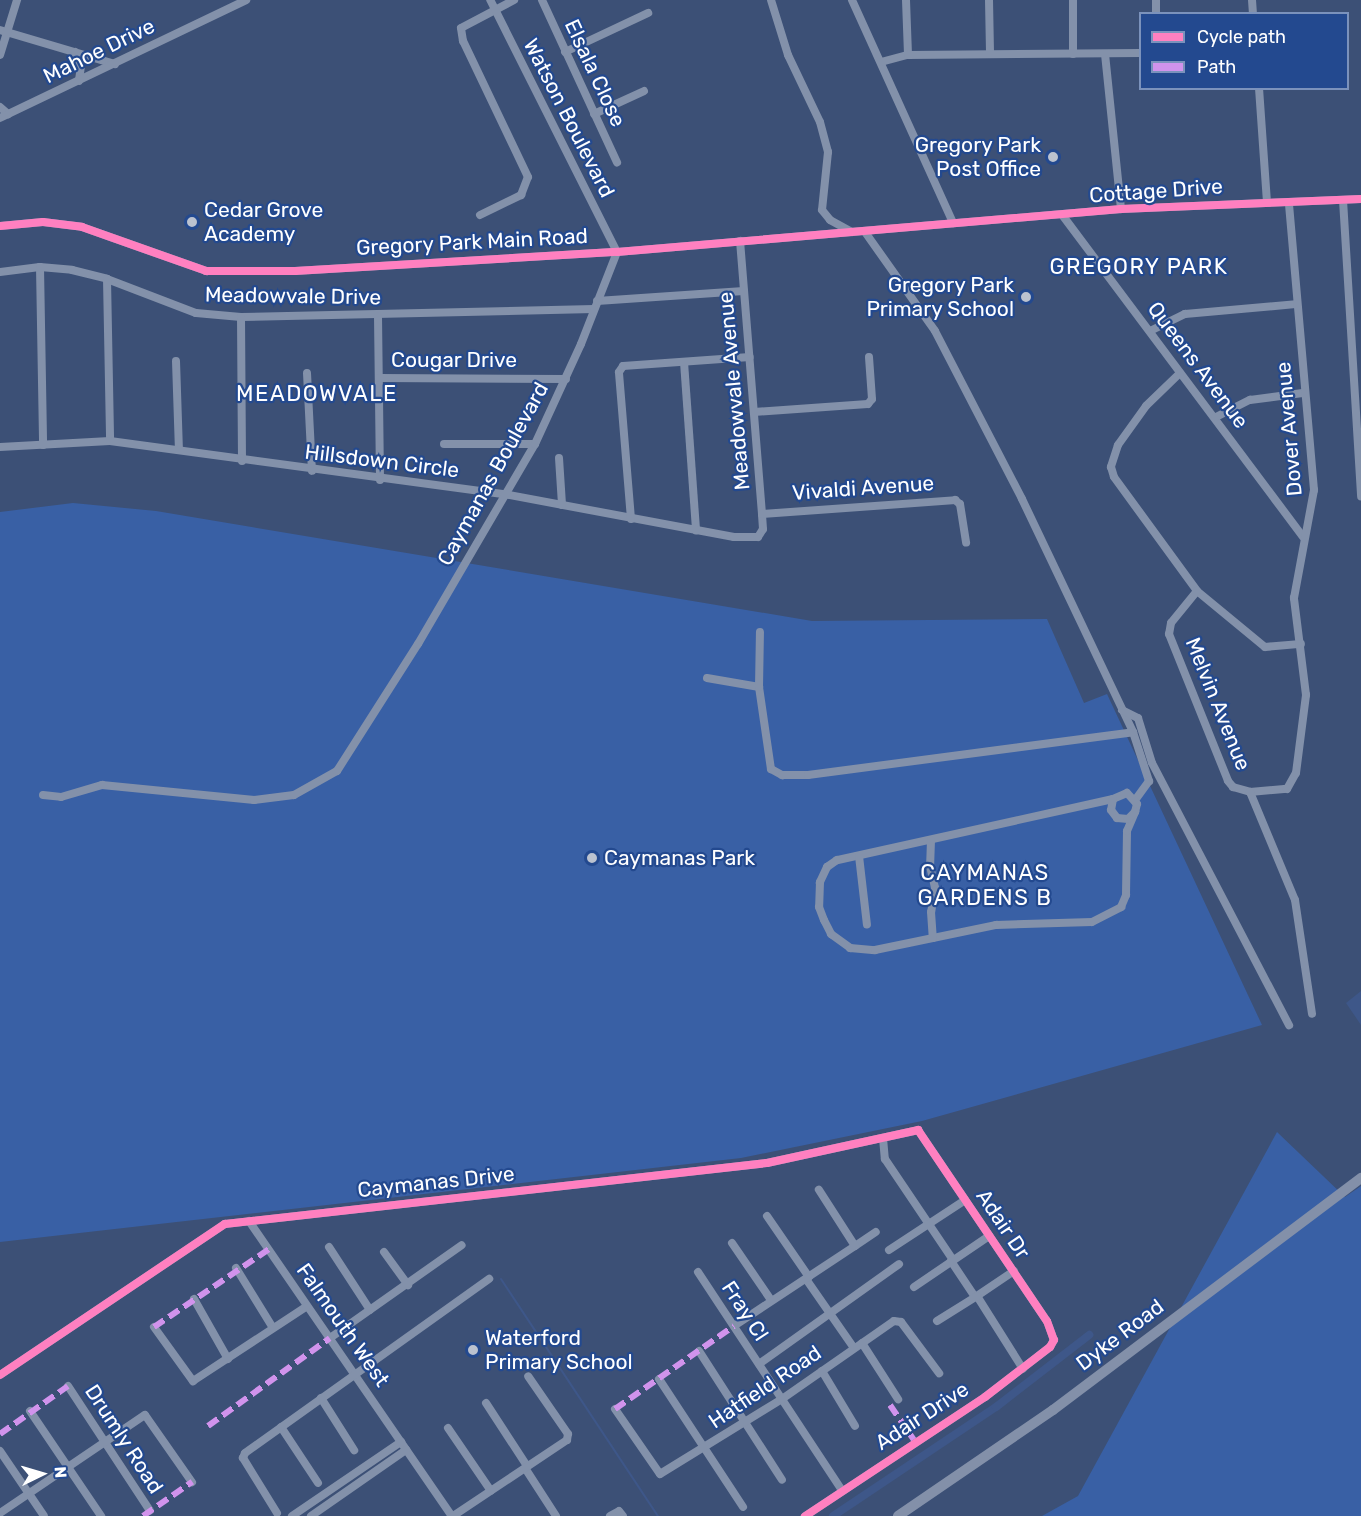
<!DOCTYPE html>
<html>
<head>
<meta charset="utf-8">
<style>
	body { margin:0 }
	#map { position:relative; width:1361px; height:1516px; overflow:hidden; background:#3c5076; font-family:Rubik,sans-serif }
	div>[style] { position:absolute }
	[style*='--x'] { left:calc(var(--x)*1px); top:calc(var(--y)*1px); width:calc(var(--w)*1px); rotate:calc(var(--a)*1deg) }
	.green>* { inset:0; background:#3960a5 }
	.water>* { inset:0; background:#3e5789 }
	.stream>* { height:2px; margin:-1px; padding:0 1px; transform-origin:1px; border-radius:1px; background:#3e5789 }
	.canal>* { height:8px; margin:-4px; padding:0 4px; transform-origin:4px; border-radius:4px; background:#3e5789 }
	.minor>* { height:8px; margin:-4px; padding:0 4px; transform-origin:4px; border-radius:4px; background:#8391aa }
	.major>* { height:10px; margin:-5px; padding:0 5px; transform-origin:5px; border-radius:5px; background:#8390a9 }
	.quiet>* { height:6px; margin-top:-3px; transform-origin:0; background:repeating-linear-gradient(90deg,#d193ec 0 12px,transparent 0 18px) }
	.cycleway>* { height:8px; margin:-4px; padding:0 4px; transform-origin:4px; border-radius:4px; background:#ff80c0 }
	.dots>* { width:16px; height:16px; translate:-50% -50%; box-sizing:border-box; border:3px solid #23498f; border-radius:50% }
	span { translate:-50% -50%; white-space:nowrap; text-align:center; line-height:1.15; -webkit-text-stroke:4.5px #23498f; paint-order:stroke }
	.street-label { font-size:21px; color:#fff }
	.poi-label { font-size:21px; color:#fff }
	.right { translate:-100% -50%; text-align:right }
	.left { translate:0 -50%; text-align:left }
	.neighbourhood-label { font-size:22px; color:#fff; letter-spacing:1.5px }
	.legend { position:absolute; left:1139px; top:12px; width:210px; height:78px; box-sizing:border-box; background:#23498f; border:2px solid #7b92bc; margin:0; padding:8px 10px; list-style:none; font-size:18px; color:#fff }
	.legend li { display:flex; align-items:center; gap:12px; height:30px }
	.legend b { width:30px; border:2px solid #7b92bc }
	.north { position:absolute; left:12px; top:1444px; width:60px; height:60px; -webkit-text-stroke:4px #23498f; paint-order:stroke; rotate:85deg; font-size:16px; font-weight:700; line-height:24px; text-align:center; color:#fff }
	.north::after { content:''; display:block; margin:auto; width:21px; height:27px; background:#fff; clip-path:polygon(50% 0,100% 100%,50% 72%,0 100%) }
</style>
</head>
<body>
<div id="map">
	<div class="green">
		<i style="clip-path:polygon(73px 503px,156px 511px,812px 621px,1047px 619px,1084px 703px,1107px 694px,1262px 1025px,922px 1121px,741px 1158px,0 1242px,0 512px)"></i>
		<i style="clip-path:polygon(1277px 1132px,1345px 1197px,1361px 1186px,1361px 1516px,1042px 1516px,1078px 1496px)"></i>
	</div>
	<div class="water">
		<i style="clip-path:polygon(1361px 991px,1361px 1025px,1346px 1003px)"></i>
	</div>
	<div class="stream">
		<i style="--x:501;--y:1279;--w:284;--a:56.5"></i>
	</div>
	<div class="canal">
		<i style="--x:833;--y:1516;--w:196;--a:-33.8"></i>
		<i style="--x:996;--y:1407;--w:118;--a:-37.7"></i>
	</div>
	<div class="minor">
		<i style="--x:542;--y:0;--w:179;--a:65.2"></i>
		<i style="--x:771;--y:0;--w:58;--a:72.8"></i>
		<i style="--x:788;--y:55;--w:74;--a:64.5"></i>
		<i style="--x:820;--y:122;--w:31;--a:75"></i>
		<i style="--x:828;--y:152;--w:58;--a:95.9"></i>
		<i style="--x:822;--y:210;--w:13;--a:51"></i>
		<i style="--x:830;--y:220;--w:25;--a:29"></i>
		<i style="--x:852;--y:0;--w:245;--a:65.6"></i>
		<i style="--x:906;--y:0;--w:55;--a:87.9"></i>
		<i style="--x:989;--y:0;--w:54;--a:88.9"></i>
		<i style="--x:1073;--y:0;--w:54;--a:90"></i>
		<i style="--x:1156;--y:0;--w:14;--a:90"></i>
		<i style="--x:1252;--y:0;--w:14;--a:86"></i>
		<i style="--x:0;--y:30;--w:120;--a:16.5"></i>
		<i style="--x:75;--y:52;--w:15;--a:67"></i>
		<i style="--x:81;--y:66;--w:15;--a:98"></i>
		<i style="--x:565;--y:52;--w:92;--a:-25.2"></i>
		<i style="--x:1105;--y:54;--w:156;--a:84.1"></i>
		<i style="--x:0;--y:55;--w:58;--a:-72.8"></i>
		<i style="--x:881;--y:62;--w:28;--a:-15"></i>
		<i style="--x:908;--y:55;--w:232;--a:-0.5"></i>
		<i style="--x:1259;--y:88;--w:114;--a:86"></i>
		<i style="--x:0;--y:107;--w:11;--a:41"></i>
		<i style="--x:594;--y:114;--w:55;--a:-24.7"></i>
		<i style="--x:0;--y:118;--w:273;--a:-25.6"></i>
		<i style="--x:1343;--y:200;--w:297;--a:86.5"></i>
		<i style="--x:480;--y:215;--w:46;--a:-26"></i>
		<i style="--x:521;--y:195;--w:19;--a:-69"></i>
		<i style="--x:528;--y:177;--w:151;--a:-115.5"></i>
		<i style="--x:463;--y:41;--w:13;--a:-99"></i>
		<i style="--x:461;--y:28;--w:60;--a:-27.8"></i>
		<i style="--x:1063;--y:216;--w:401;--a:53.2"></i>
		<i style="--x:0;--y:226;--w:43;--a:-5.3"></i>
		<i style="--x:43;--y:222;--w:39;--a:7"></i>
		<i style="--x:82;--y:227;--w:132;--a:19.5"></i>
		<i style="--x:206;--y:271;--w:89;--a:0"></i>
		<i style="--x:295;--y:271;--w:323;--a:-3.4"></i>
		<i style="--x:617;--y:252;--w:506;--a:-4.88"></i>
		<i style="--x:1121;--y:209;--w:240;--a:-2.4"></i>
		<i style="--x:865;--y:232;--w:121;--a:54.7"></i>
		<i style="--x:935;--y:331;--w:189;--a:62.6"></i>
		<i style="--x:1022;--y:499;--w:258;--a:64.5"></i>
		<i style="--x:1133;--y:732;--w:52;--a:71.9"></i>
		<i style="--x:1149;--y:781;--w:24;--a:126"></i>
		<i style="--x:40;--y:267;--w:178;--a:89"></i>
		<i style="--x:0;--y:272;--w:40;--a:-7.1"></i>
		<i style="--x:40;--y:267;--w:32;--a:5"></i>
		<i style="--x:72;--y:270;--w:36;--a:14"></i>
		<i style="--x:107;--y:279;--w:95;--a:20.9"></i>
		<i style="--x:196;--y:313;--w:45;--a:5.1"></i>
		<i style="--x:241;--y:317;--w:353;--a:-1.3"></i>
		<i style="--x:107;--y:279;--w:162;--a:88.9"></i>
		<i style="--x:597;--y:301;--w:147;--a:-3.9"></i>
		<i style="--x:378;--y:316;--w:164;--a:89.3"></i>
		<i style="--x:241;--y:317;--w:144;--a:89.6"></i>
		<i style="--x:1150;--y:331;--w:39;--a:-26"></i>
		<i style="--x:1185;--y:314;--w:111;--a:-5.1"></i>
		<i style="--x:176;--y:361;--w:89;--a:88.1"></i>
		<i style="--x:684;--y:362;--w:169;--a:85.9"></i>
		<i style="--x:307;--y:373;--w:98;--a:87.1"></i>
		<i style="--x:1180;--y:373;--w:47;--a:135.9"></i>
		<i style="--x:1146;--y:406;--w:48;--a:125.7"></i>
		<i style="--x:1118;--y:445;--w:23;--a:108"></i>
		<i style="--x:1111;--y:467;--w:10;--a:73"></i>
		<i style="--x:1114;--y:477;--w:141;--a:53.9"></i>
		<i style="--x:1197;--y:591;--w:88;--a:39.5"></i>
		<i style="--x:1265;--y:647;--w:36;--a:-5"></i>
		<i style="--x:379;--y:378;--w:187;--a:0.3"></i>
		<i style="--x:754;--y:412;--w:114;--a:-4"></i>
		<i style="--x:868;--y:404;--w:6;--a:-51"></i>
		<i style="--x:872;--y:399;--w:42;--a:-94.1"></i>
		<i style="--x:1216;--y:417;--w:38;--a:-27"></i>
		<i style="--x:1250;--y:400;--w:53;--a:-7.5"></i>
		<i style="--x:444;--y:444;--w:91;--a:0"></i>
		<i style="--x:0;--y:447;--w:110;--a:-3.1"></i>
		<i style="--x:110;--y:441;--w:398;--a:7.7"></i>
		<i style="--x:504;--y:494;--w:234;--a:10.6"></i>
		<i style="--x:734;--y:537;--w:24;--a:0"></i>
		<i style="--x:758;--y:537;--w:9;--a:-58"></i>
		<i style="--x:763;--y:529;--w:15;--a:-94"></i>
		<i style="--x:762;--y:514;--w:274;--a:-94.6"></i>
		<i style="--x:559;--y:458;--w:47;--a:86.3"></i>
		<i style="--x:762;--y:514;--w:194;--a:-4.1"></i>
		<i style="--x:955;--y:500;--w:6;--a:39"></i>
		<i style="--x:960;--y:504;--w:39;--a:81"></i>
		<i style="--x:631;--y:519;--w:147;--a:-94.7"></i>
		<i style="--x:619;--y:372;--w:7;--a:-56"></i>
		<i style="--x:623;--y:366;--w:127;--a:-4.1"></i>
		<i style="--x:1197;--y:591;--w:41;--a:129.1"></i>
		<i style="--x:1171;--y:623;--w:11;--a:100"></i>
		<i style="--x:1169;--y:634;--w:158;--a:68.1"></i>
		<i style="--x:1228;--y:781;--w:8;--a:50"></i>
		<i style="--x:1233;--y:787;--w:18;--a:16"></i>
		<i style="--x:1250;--y:792;--w:37;--a:-5"></i>
		<i style="--x:1287;--y:789;--w:18;--a:-61"></i>
		<i style="--x:1296;--y:773;--w:79;--a:-82.7"></i>
		<i style="--x:1306;--y:695;--w:98;--a:-97.1"></i>
		<i style="--x:1294;--y:598;--w:110;--a:-79.5"></i>
		<i style="--x:1314;--y:490;--w:289;--a:-95"></i>
		<i style="--x:707;--y:678;--w:53;--a:9.8"></i>
		<i style="--x:759;--y:687;--w:83;--a:81.7"></i>
		<i style="--x:771;--y:769;--w:13;--a:29"></i>
		<i style="--x:782;--y:775;--w:26;--a:0"></i>
		<i style="--x:808;--y:775;--w:328;--a:-7.5"></i>
		<i style="--x:759;--y:687;--w:55;--a:-89"></i>
		<i style="--x:1122;--y:710;--w:18;--a:27"></i>
		<i style="--x:1138;--y:718;--w:47;--a:72.7"></i>
		<i style="--x:1152;--y:763;--w:296;--a:62.4"></i>
		<i style="--x:1250;--y:792;--w:117;--a:67.4"></i>
		<i style="--x:1295;--y:900;--w:115;--a:81.5"></i>
		<i style="--x:43;--y:795;--w:18;--a:6"></i>
		<i style="--x:61;--y:797;--w:43;--a:-16.3"></i>
		<i style="--x:102;--y:785;--w:153;--a:5.6"></i>
		<i style="--x:254;--y:800;--w:40;--a:-7.1"></i>
		<i style="--x:294;--y:795;--w:49;--a:-29.2"></i>
		<i style="--x:337;--y:771;--w:151;--a:-57.5"></i>
		<i style="--x:418;--y:644;--w:232;--a:-59.7"></i>
		<i style="--x:535;--y:444;--w:110;--a:-65.3"></i>
		<i style="--x:581;--y:344;--w:99;--a:-68.6"></i>
		<i style="--x:617;--y:252;--w:282;--a:-116.7"></i>
		<i style="--x:1113;--y:799;--w:283;--a:167.5"></i>
		<i style="--x:837;--y:860;--w:12;--a:145"></i>
		<i style="--x:827;--y:867;--w:17;--a:115"></i>
		<i style="--x:820;--y:882;--w:25;--a:92"></i>
		<i style="--x:819;--y:907;--w:14;--a:69"></i>
		<i style="--x:824;--y:920;--w:16;--a:63"></i>
		<i style="--x:831;--y:934;--w:24;--a:36"></i>
		<i style="--x:850;--y:948;--w:25;--a:5"></i>
		<i style="--x:875;--y:950;--w:124;--a:-11.7"></i>
		<i style="--x:996;--y:925;--w:96;--a:-1.8"></i>
		<i style="--x:1092;--y:922;--w:33;--a:-27"></i>
		<i style="--x:1121;--y:907;--w:13;--a:-67"></i>
		<i style="--x:1126;--y:895;--w:64;--a:-89.1"></i>
		<i style="--x:1127;--y:831;--w:21;--a:-67"></i>
		<i style="--x:1135;--y:812;--w:8;--a:-76"></i>
		<i style="--x:1137;--y:804;--w:15;--a:-132"></i>
		<i style="--x:1127;--y:793;--w:15;--a:157"></i>
		<i style="--x:1113;--y:799;--w:11;--a:100"></i>
		<i style="--x:1111;--y:810;--w:10;--a:53"></i>
		<i style="--x:1117;--y:818;--w:11;--a:5"></i>
		<i style="--x:1128;--y:819;--w:10;--a:-45"></i>
		<i style="--x:931;--y:840;--w:26;--a:92"></i>
		<i style="--x:930;--y:866;--w:23;--a:77"></i>
		<i style="--x:935;--y:888;--w:24;--a:99"></i>
		<i style="--x:931;--y:912;--w:26;--a:86"></i>
		<i style="--x:859;--y:856;--w:69;--a:83.4"></i>
		<i style="--x:883;--y:1138;--w:21;--a:85"></i>
		<i style="--x:885;--y:1159;--w:122;--a:56"></i>
		<i style="--x:767;--y:1216;--w:74;--a:55.5"></i>
		<i style="--x:249;--y:1221;--w:358;--a:55.5"></i>
		<i style="--x:732;--y:1243;--w:69;--a:55.6"></i>
		<i style="--x:855;--y:1246;--w:25;--a:-34"></i>
		<i style="--x:329;--y:1247;--w:75;--a:56.9"></i>
		<i style="--x:889;--y:1250;--w:91;--a:-33.3"></i>
		<i style="--x:384;--y:1252;--w:41;--a:54"></i>
		<i style="--x:951;--y:1261;--w:43;--a:56.3"></i>
		<i style="--x:236;--y:1268;--w:70;--a:58.3"></i>
		<i style="--x:1014;--y:1271;--w:45;--a:146"></i>
		<i style="--x:977;--y:1296;--w:86;--a:57.8"></i>
		<i style="--x:698;--y:1272;--w:261;--a:56.6"></i>
		<i style="--x:806;--y:1279;--w:84;--a:55.2"></i>
		<i style="--x:914;--y:1287;--w:91;--a:-34.2"></i>
		<i style="--x:194;--y:1299;--w:69;--a:60.5"></i>
		<i style="--x:937;--y:1321;--w:47;--a:-32"></i>
		<i style="--x:734;--y:1326;--w:145;--a:-33.5"></i>
		<i style="--x:855;--y:1246;--w:67;--a:-122.7"></i>
		<i style="--x:154;--y:1327;--w:67;--a:54.2"></i>
		<i style="--x:193;--y:1381;--w:136;--a:-33.3"></i>
		<i style="--x:330;--y:1338;--w:161;--a:-35.2"></i>
		<i style="--x:862;--y:1343;--w:67;--a:57.3"></i>
		<i style="--x:699;--y:1351;--w:153;--a:57.2"></i>
		<i style="--x:759;--y:1364;--w:172;--a:-35.5"></i>
		<i style="--x:822;--y:1371;--w:64;--a:59"></i>
		<i style="--x:0;--y:1375;--w:271;--a:-33.9"></i>
		<i style="--x:225;--y:1224;--w:545;--a:-6.42"></i>
		<i style="--x:767;--y:1163;--w:155;--a:-12.3"></i>
		<i style="--x:918;--y:1130;--w:230;--a:56"></i>
		<i style="--x:1047;--y:1321;--w:20;--a:70"></i>
		<i style="--x:1054;--y:1340;--w:8;--a:120"></i>
		<i style="--x:1050;--y:1347;--w:82;--a:142.4"></i>
		<i style="--x:985;--y:1397;--w:216;--a:146.5"></i>
		<i style="--x:659;--y:1379;--w:153;--a:56.7"></i>
		<i style="--x:68;--y:1386;--w:149;--a:56.7"></i>
		<i style="--x:321;--y:1398;--w:62;--a:57.6"></i>
		<i style="--x:486;--y:1403;--w:75;--a:56.9"></i>
		<i style="--x:615;--y:1409;--w:79;--a:55.3"></i>
		<i style="--x:660;--y:1474;--w:143;--a:-31.6"></i>
		<i style="--x:782;--y:1399;--w:136;--a:-34.9"></i>
		<i style="--x:894;--y:1321;--w:7;--a:8"></i>
		<i style="--x:901;--y:1322;--w:64;--a:53.3"></i>
		<i style="--x:30;--y:1411;--w:127;--a:55.9"></i>
		<i style="--x:281;--y:1427;--w:67;--a:56.5"></i>
		<i style="--x:448;--y:1428;--w:76;--a:55.7"></i>
		<i style="--x:0;--y:1451;--w:78;--a:55.9"></i>
		<i style="--x:525;--y:1468;--w:57;--a:57.1"></i>
		<i style="--x:0;--y:1513;--w:175;--a:-34.1"></i>
		<i style="--x:145;--y:1415;--w:82;--a:55"></i>
		<i style="--x:277;--y:1513;--w:65;--a:-121.7"></i>
		<i style="--x:243;--y:1458;--w:5;--a:-68"></i>
		<i style="--x:245;--y:1453;--w:300;--a:-35.5"></i>
		<i style="--x:292;--y:1516;--w:132;--a:-34.2"></i>
		<i style="--x:311;--y:1516;--w:116;--a:-34.8"></i>
		<i style="--x:453;--y:1516;--w:137;--a:-33.7"></i>
		<i style="--x:567;--y:1440;--w:6;--a:-81"></i>
		<i style="--x:568;--y:1434;--w:70;--a:-124.6"></i>
		<i style="--x:610;--y:1516;--w:10;--a:-29"></i>
		<i style="--x:619;--y:1511;--w:6;--a:51"></i>
	</div>
	<div class="major">
		<i style="--x:898;--y:1516;--w:188;--a:-34.4"></i>
		<i style="--x:1053;--y:1410;--w:386;--a:-37"></i>
	</div>
	<div class="quiet">
		<i style="--x:154;--y:1327;--w:139;--a:-34.1"></i>
		<i style="--x:890;--y:1405;--w:42;--a:55.6"></i>
		<i style="--x:615;--y:1409;--w:145;--a:-34.9"></i>
		<i style="--x:208;--y:1426;--w:150;--a:-35.8"></i>
		<i style="--x:0;--y:1434;--w:83;--a:-35.2"></i>
		<i style="--x:143;--y:1516;--w:60;--a:-34.8"></i>
	</div>
	<div class="cycleway">
		<i style="--x:0;--y:226;--w:43;--a:-5.3"></i>
		<i style="--x:43;--y:222;--w:39;--a:7"></i>
		<i style="--x:82;--y:227;--w:132;--a:19.5"></i>
		<i style="--x:206;--y:271;--w:89;--a:0"></i>
		<i style="--x:295;--y:271;--w:323;--a:-3.4"></i>
		<i style="--x:617;--y:252;--w:506;--a:-4.88"></i>
		<i style="--x:1121;--y:209;--w:240;--a:-2.4"></i>
		<i style="--x:0;--y:1375;--w:271;--a:-33.9"></i>
		<i style="--x:225;--y:1224;--w:545;--a:-6.42"></i>
		<i style="--x:767;--y:1163;--w:155;--a:-12.3"></i>
		<i style="--x:918;--y:1130;--w:230;--a:56"></i>
		<i style="--x:1047;--y:1321;--w:20;--a:70"></i>
		<i style="--x:1054;--y:1340;--w:8;--a:120"></i>
		<i style="--x:1050;--y:1347;--w:82;--a:142.4"></i>
		<i style="--x:985;--y:1397;--w:216;--a:146.5"></i>
	</div>
	<div class="dots">
		<i style="left:1053px;top:157px;background:#bbc2cf"></i>
		<i style="left:192px;top:222px;background:#bbc2cf"></i>
		<i style="left:1026px;top:297px;background:#bbc2cf"></i>
		<i style="left:592px;top:858px;background:#bbc2cf"></i>
		<i style="left:473px;top:1350px;background:#bbc2cf"></i>
	</div>
	<div class="street-label">
		<span style="left:99px;top:51px;rotate:-26deg">Mahoe Drive</span>
		<span style="left:595px;top:73px;rotate:65deg">Elsala Close</span>
		<span style="left:569px;top:118px;rotate:63deg">Watson Boulevard</span>
		<span style="left:1156px;top:191px;rotate:-4deg">Cottage Drive</span>
		<span style="left:472px;top:242px;rotate:-3deg">Gregory Park Main Road</span>
		<span style="left:293px;top:296px;rotate:1deg">Meadowvale Drive</span>
		<span style="left:454px;top:360px">Cougar Drive</span>
		<span style="left:1198px;top:365px;rotate:53deg">Queens Avenue</span>
		<span style="left:734px;top:391px;rotate:-95deg">Meadowvale Avenue</span>
		<span style="left:1289px;top:429px;rotate:-95deg">Dover Avenue</span>
		<span style="left:382px;top:461px;rotate:7deg">Hillsdown Circle</span>
		<span style="left:493px;top:474px;rotate:-61deg">Caymanas Boulevard</span>
		<span style="left:863px;top:488px;rotate:-4deg">Vivaldi Avenue</span>
		<span style="left:1218px;top:704px;rotate:68deg">Melvin Avenue</span>
		<span style="left:436px;top:1182px;rotate:-6deg">Caymanas Drive</span>
		<span style="left:1003px;top:1224px;rotate:56deg">Adair Dr</span>
		<span style="left:745px;top:1311px;rotate:57deg">Fray Cl</span>
		<span style="left:343px;top:1325px;rotate:55deg">Falmouth West</span>
		<span style="left:1120px;top:1335px;rotate:-37deg">Dyke Road</span>
		<span style="left:765px;top:1387px;rotate:-34deg">Hatfield Road</span>
		<span style="left:922px;top:1416px;rotate:-33deg">Adair Drive</span>
		<span style="left:124px;top:1439px;rotate:57deg">Drumly Road</span>
	</div>
	<div class="poi-label">
		<span class="right" style="left:1041px;top:157px">Gregory Park<br>Post Office</span>
		<span class="left" style="left:204px;top:222px">Cedar Grove<br>Academy</span>
		<span class="right" style="left:1014px;top:297px">Gregory Park<br>Primary School</span>
		<span class="left" style="left:604px;top:858px">Caymanas Park</span>
		<span class="left" style="left:485px;top:1350px">Waterford<br>Primary School</span>
	</div>
	<div class="neighbourhood-label">
		<span style="left:1139px;top:267px">GREGORY PARK</span>
		<span style="left:317px;top:394px">MEADOWVALE</span>
		<span style="left:985px;top:885px">CAYMANAS<br>GARDENS B</span>
	</div>
	<ul class="legend">
	<li><b style="height:8px;background:#ff80c0"></b>Cycle path</li>
	<li><b style="height:8px;background:#d193ec"></b>Path</li>
	</ul>
	<div class="north">N</div>
</div>
</body>
</html>
